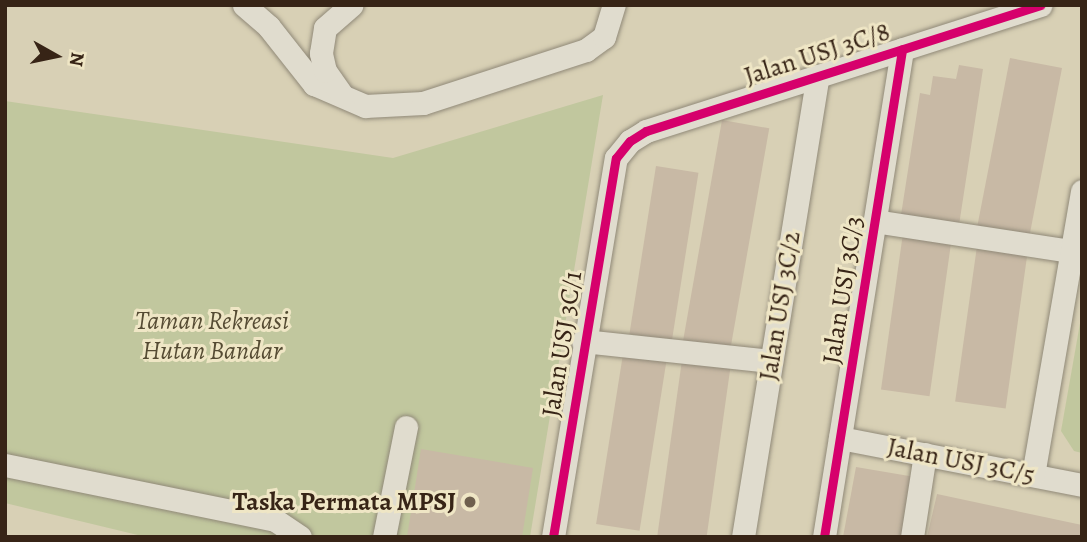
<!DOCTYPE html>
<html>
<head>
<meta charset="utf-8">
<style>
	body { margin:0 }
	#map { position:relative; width:1087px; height:542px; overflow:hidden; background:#d8d0b5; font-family:Alegreya,serif }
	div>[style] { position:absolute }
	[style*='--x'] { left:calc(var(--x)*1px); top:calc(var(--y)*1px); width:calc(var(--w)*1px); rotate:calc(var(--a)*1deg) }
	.green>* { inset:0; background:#c1c79e }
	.building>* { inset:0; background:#c8b9a5; transform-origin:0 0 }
	.roads { filter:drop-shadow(0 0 2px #908978) drop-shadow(0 0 2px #908978) }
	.minor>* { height:23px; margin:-11.5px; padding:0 11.5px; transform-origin:11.5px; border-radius:11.5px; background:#e0dcce }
	.cycleway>* { height:9px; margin:-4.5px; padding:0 4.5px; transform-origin:4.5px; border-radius:4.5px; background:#d6006c }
	.dots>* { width:19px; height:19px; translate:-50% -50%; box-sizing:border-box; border:4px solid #efe6c5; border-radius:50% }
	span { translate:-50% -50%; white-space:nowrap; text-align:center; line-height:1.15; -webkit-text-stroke:6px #efe6c5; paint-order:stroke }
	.street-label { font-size:26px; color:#372416 }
	.park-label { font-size:26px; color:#554b33; font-style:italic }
	.poi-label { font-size:26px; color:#372416; font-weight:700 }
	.right { translate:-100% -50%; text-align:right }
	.frame { position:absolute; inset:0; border:7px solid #372416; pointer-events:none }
	.north { position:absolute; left:21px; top:21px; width:70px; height:70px; -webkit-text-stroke:5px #efe6c5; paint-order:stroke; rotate:99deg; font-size:19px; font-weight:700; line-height:28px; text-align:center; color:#372416 }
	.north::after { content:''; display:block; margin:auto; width:24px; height:32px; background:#372416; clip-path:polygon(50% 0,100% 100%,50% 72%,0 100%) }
</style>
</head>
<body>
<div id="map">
	<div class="green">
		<i style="clip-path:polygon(603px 95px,530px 537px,146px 537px,5px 503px,5px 101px,393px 158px)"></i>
		<i style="clip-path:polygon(1082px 312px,1082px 453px,1074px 451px,1061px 431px)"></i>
	</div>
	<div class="building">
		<i style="left:1010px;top:58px;width:53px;height:175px;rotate:11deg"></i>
		<i style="clip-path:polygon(959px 65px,983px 69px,959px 225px,901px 215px,920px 93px,930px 95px,933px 76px,956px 79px)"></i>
		<i style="left:722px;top:120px;width:48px;height:227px;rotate:10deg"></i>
		<i style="left:656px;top:166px;width:43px;height:170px;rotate:9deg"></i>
		<i style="left:903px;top:233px;width:49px;height:158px;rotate:8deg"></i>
		<i style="left:977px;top:246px;width:51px;height:157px;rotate:8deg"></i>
		<i style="left:623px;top:354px;width:44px;height:172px;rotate:9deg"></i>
		<i style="left:682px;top:360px;width:49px;height:179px;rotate:8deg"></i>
		<i style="clip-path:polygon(421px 449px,533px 468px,522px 537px,407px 537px)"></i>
		<i style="clip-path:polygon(856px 467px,915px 477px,905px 537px,843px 537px)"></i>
		<i style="clip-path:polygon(937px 494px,1082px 525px,1082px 537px,927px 537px)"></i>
	</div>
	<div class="roads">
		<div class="minor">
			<i style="--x:244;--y:5;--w:33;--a:41"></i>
			<i style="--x:269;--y:27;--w:73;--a:51.7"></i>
			<i style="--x:314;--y:84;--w:56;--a:23.3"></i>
			<i style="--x:365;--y:106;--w:58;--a:-3"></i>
			<i style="--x:423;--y:103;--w:171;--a:-18"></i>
			<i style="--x:586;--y:50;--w:22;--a:-36"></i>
			<i style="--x:604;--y:37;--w:34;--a:-73"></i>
			<i style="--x:342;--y:95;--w:29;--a:-125"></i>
			<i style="--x:325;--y:71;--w:18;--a:-103"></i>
			<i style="--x:321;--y:53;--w:25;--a:-81"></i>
			<i style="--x:325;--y:28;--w:35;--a:-41"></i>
			<i style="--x:875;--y:221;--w:197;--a:8.7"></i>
			<i style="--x:583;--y:341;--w:189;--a:6.1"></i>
			<i style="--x:840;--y:438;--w:247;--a:11"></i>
			<i style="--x:5;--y:465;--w:276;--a:11.5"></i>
			<i style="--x:275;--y:520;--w:30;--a:34"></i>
			<i style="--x:1033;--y:475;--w:288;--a:-80.2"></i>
			<i style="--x:384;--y:537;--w:112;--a:-78.7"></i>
			<i style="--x:553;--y:537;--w:384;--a:-80.6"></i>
			<i style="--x:616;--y:158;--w:22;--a:-51"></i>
			<i style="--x:630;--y:141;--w:19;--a:-32"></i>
			<i style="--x:646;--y:131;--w:414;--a:-17.7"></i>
			<i style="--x:743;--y:537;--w:467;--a:-80.8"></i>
			<i style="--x:824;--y:537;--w:494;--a:-80.9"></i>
			<i style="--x:912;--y:537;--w:84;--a:-81.1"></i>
		</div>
	</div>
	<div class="cycleway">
		<i style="--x:553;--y:537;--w:384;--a:-80.6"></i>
		<i style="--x:616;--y:158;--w:22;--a:-51"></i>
		<i style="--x:630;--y:141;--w:19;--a:-32"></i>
		<i style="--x:646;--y:131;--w:414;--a:-17.7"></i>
		<i style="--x:824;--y:537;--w:494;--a:-80.9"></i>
	</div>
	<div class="dots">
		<i style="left:470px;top:502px;background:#6f604e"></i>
	</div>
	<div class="street-label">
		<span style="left:817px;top:54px;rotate:-18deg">Jalan USJ 3C/8</span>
		<span style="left:843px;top:290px;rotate:-81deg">Jalan USJ 3C/3</span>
		<span style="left:780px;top:306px;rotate:-81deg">Jalan USJ 3C/2</span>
		<span style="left:562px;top:344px;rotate:-81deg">Jalan USJ 3C/1</span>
		<span style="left:961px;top:461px;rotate:11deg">Jalan USJ 3C/5</span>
	</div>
	<div class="park-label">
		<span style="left:212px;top:336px">Taman Rekreasi<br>Hutan Bandar</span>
	</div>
	<div class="poi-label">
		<span class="right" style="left:456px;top:502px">Taska Permata MPSJ</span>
	</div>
	<div class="frame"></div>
	<div class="north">N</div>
</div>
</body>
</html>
